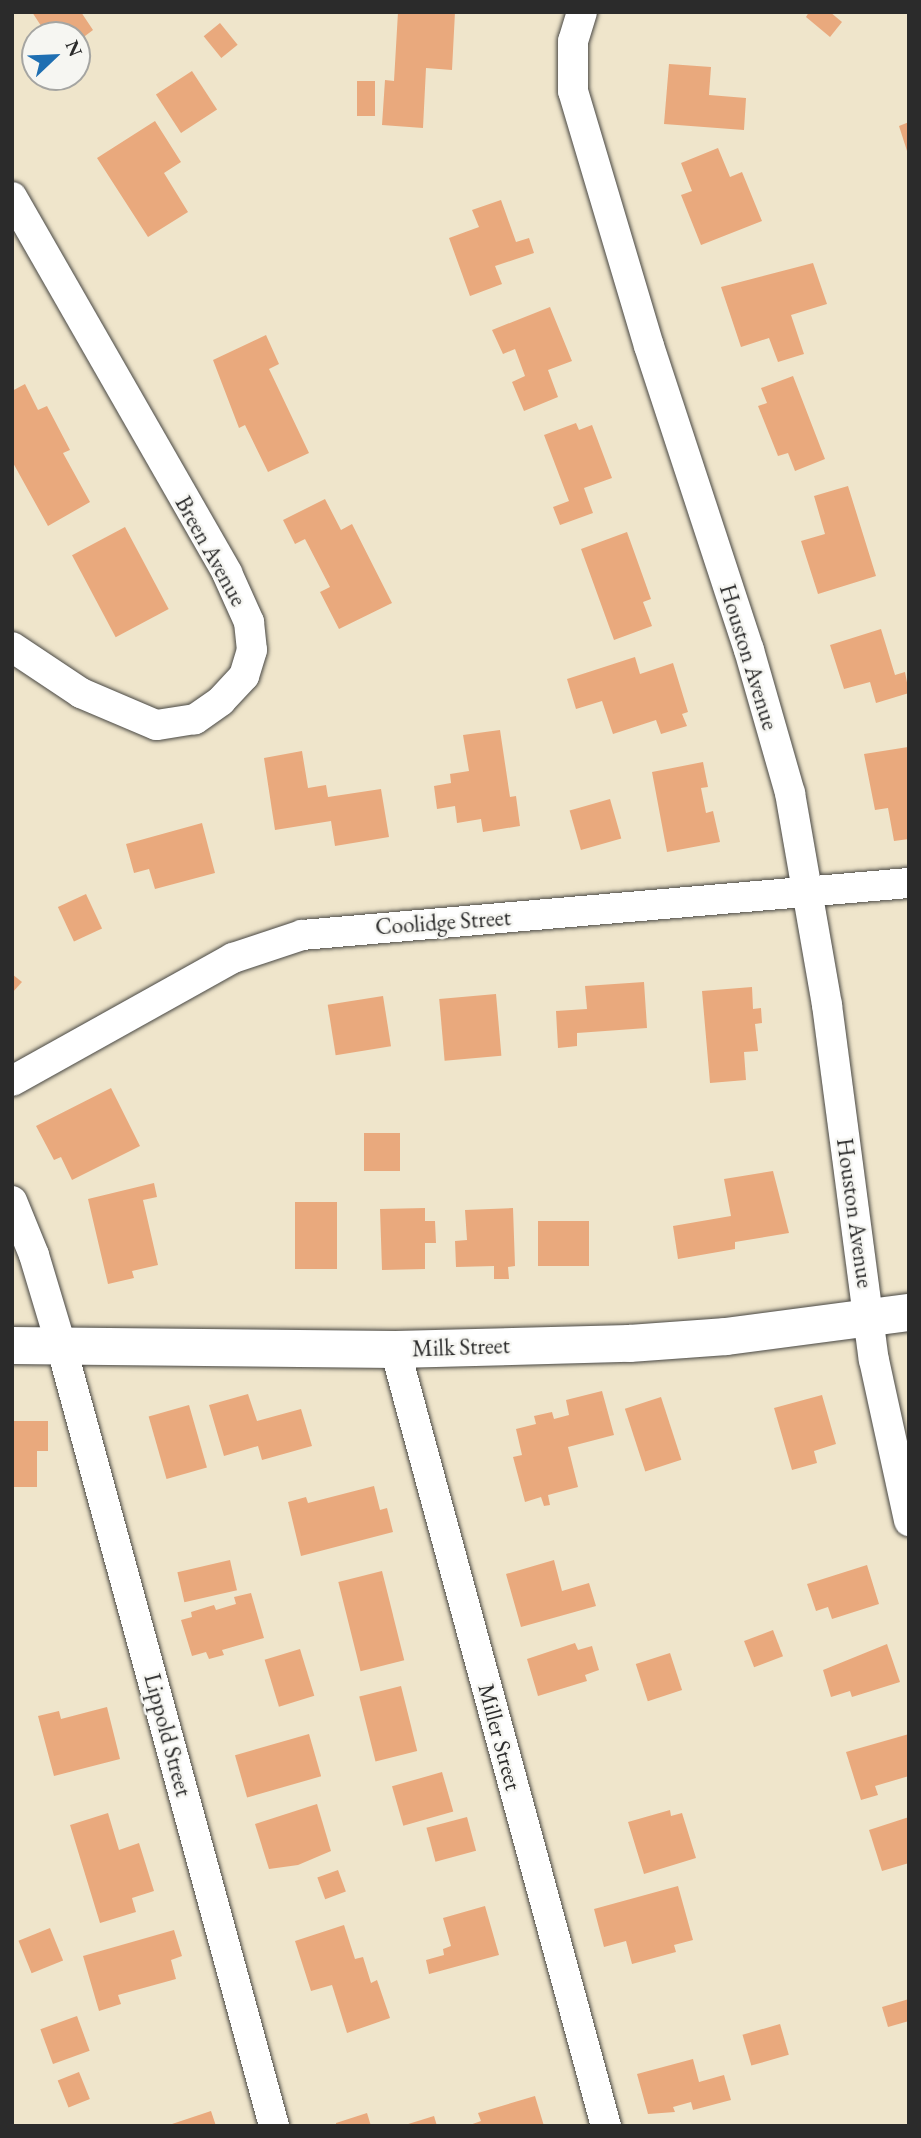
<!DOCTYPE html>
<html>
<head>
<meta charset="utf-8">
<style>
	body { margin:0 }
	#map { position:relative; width:921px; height:2138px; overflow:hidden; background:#efe5cb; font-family:"EB Garamond",serif }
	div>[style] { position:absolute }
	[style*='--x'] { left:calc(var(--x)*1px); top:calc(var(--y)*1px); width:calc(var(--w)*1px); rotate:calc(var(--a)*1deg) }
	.building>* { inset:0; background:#e9a97d; transform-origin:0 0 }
	.roads { filter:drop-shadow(0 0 2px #484743) drop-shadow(0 0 2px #484743) }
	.minor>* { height:30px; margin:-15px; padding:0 15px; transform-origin:15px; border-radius:15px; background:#fff }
	.tertiary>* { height:37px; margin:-18.5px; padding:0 18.5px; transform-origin:18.5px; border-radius:18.5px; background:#fff }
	span { translate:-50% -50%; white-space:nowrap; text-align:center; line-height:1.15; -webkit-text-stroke:5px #f6f6f2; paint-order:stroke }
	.street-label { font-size:23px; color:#2b2b2b }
	.frame { position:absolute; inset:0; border:14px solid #2b2b2b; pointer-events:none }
	.north { position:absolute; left:21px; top:21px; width:70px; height:70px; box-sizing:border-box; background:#f6f6f2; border:2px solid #a5a5a2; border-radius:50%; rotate:67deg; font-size:19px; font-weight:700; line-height:28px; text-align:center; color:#2b2b2b }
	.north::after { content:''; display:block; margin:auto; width:24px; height:32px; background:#1f6fb2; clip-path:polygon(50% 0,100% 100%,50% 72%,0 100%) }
</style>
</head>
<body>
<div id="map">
	<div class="building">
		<i style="clip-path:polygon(32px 12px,81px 12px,93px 30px,77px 42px,77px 35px,47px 35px)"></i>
		<i style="clip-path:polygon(398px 12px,455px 12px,452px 70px,426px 68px,423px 128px,382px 125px,385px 80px,394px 81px)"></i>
		<i style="clip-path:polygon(809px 12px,830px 12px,842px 22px,830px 37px,806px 17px)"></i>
		<i style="left:220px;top:23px;width:28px;height:21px;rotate:51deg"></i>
		<i style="clip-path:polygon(669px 64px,711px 67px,709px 95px,746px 98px,744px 130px,664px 124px)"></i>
		<i style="left:192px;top:71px;width:46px;height:43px;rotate:57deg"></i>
		<i style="left:357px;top:81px;width:18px;height:35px"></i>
		<i style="clip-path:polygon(155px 121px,181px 162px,164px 173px,188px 212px,148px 237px,97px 158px)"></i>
		<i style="clip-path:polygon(909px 122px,909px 154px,908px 154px,899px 126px)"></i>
		<i style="clip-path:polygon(718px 148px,730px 177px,742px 172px,762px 221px,701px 245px,681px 195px,692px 191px,681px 163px)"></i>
		<i style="clip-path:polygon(501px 200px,516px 242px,529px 238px,534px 253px,495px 266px,502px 284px,470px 296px,449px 238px,479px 227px,472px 210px)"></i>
		<i style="clip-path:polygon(813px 263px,827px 304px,791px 315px,804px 354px,778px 362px,769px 338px,741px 347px,721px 287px)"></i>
		<i style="clip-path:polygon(550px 307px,572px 361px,548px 370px,558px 397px,524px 411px,512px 382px,525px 376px,515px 349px,503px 354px,492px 330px)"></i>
		<i style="clip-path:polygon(266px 335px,279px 364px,269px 369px,309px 453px,268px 472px,245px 425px,239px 428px,213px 360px)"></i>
		<i style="clip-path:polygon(793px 376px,825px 459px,795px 471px,788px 453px,778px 456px,758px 406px,767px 403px,761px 388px)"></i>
		<i style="clip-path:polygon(25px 384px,38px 410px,47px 406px,70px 450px,63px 453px,90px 502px,48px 526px,12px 461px,12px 391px)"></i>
		<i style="clip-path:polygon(576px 423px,579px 430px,592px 425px,612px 478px,584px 488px,593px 513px,560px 525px,553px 507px,569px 501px,544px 435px)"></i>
		<i style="clip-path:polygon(848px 486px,876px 576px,818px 594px,801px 541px,825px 534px,814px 496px)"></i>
		<i style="clip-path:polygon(325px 499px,341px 530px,352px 524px,392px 603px,339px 629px,320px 592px,330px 587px,305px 539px,295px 544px,283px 520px)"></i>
		<i style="left:125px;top:527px;width:93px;height:60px;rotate:62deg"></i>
		<i style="clip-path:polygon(627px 532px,651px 599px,643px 602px,652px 626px,614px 640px,581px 549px)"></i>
		<i style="clip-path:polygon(881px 629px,895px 675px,905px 672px,909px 693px,876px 703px,870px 682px,844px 689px,830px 645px)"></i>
		<i style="clip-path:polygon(635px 657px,640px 674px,673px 663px,688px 712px,682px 714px,687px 726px,661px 734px,656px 720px,613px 734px,602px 701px,576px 709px,567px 679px)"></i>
		<i style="clip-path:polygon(500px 730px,510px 797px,516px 796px,520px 826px,483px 832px,481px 819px,457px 823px,455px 806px,437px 809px,434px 786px,451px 783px,450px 774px,469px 771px,463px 735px)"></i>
		<i style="clip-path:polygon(908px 747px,909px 839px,894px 841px,888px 808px,875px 810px,864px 754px)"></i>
		<i style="clip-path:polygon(302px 751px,308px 788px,326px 785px,328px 797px,381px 789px,389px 837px,335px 846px,331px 821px,275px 830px,264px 758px)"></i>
		<i style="clip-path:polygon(703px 762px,708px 787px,701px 788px,706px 813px,713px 811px,720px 842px,667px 852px,652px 772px)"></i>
		<i style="left:610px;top:799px;width:41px;height:42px;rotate:74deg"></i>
		<i style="clip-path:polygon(202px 823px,215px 873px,155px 889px,149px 869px,134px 873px,126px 844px)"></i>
		<i style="left:86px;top:894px;width:38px;height:31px;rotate:65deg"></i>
		<i style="clip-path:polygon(12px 974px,22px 982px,12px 993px)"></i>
		<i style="clip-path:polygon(644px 982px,647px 1028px,577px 1033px,577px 1046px,558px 1048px,556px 1011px,587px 1009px,585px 986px)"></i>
		<i style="clip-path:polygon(752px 987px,753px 1009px,761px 1008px,762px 1023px,755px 1024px,758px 1051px,744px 1052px,746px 1080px,710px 1083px,702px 991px)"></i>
		<i style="left:496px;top:994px;width:62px;height:57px;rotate:85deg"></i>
		<i style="left:383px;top:996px;width:51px;height:56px;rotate:81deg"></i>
		<i style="clip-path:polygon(111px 1088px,140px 1146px,72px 1180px,61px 1157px,54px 1160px,36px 1126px)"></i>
		<i style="left:364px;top:1133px;width:36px;height:38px"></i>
		<i style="clip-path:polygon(773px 1171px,789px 1233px,735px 1242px,735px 1249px,678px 1259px,673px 1226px,731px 1216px,724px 1179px)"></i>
		<i style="clip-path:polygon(154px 1183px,157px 1197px,143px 1200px,158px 1265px,132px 1271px,134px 1278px,108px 1284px,88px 1199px)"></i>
		<i style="left:295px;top:1202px;width:42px;height:67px"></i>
		<i style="clip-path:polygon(425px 1208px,425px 1221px,435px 1221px,436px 1243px,425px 1243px,425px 1269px,382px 1270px,380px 1209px)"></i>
		<i style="clip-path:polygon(513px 1208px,515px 1266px,508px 1267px,509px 1279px,494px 1279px,494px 1266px,456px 1267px,455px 1241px,467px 1240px,465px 1210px)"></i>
		<i style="left:538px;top:1221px;width:51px;height:45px"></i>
		<i style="clip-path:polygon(602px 1391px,614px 1435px,568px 1447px,578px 1487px,548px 1495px,550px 1505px,544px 1506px,541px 1497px,525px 1502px,513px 1457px,522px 1455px,516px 1429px,536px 1424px,534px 1416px,552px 1412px,554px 1419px,569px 1415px,566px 1400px)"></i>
		<i style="clip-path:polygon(248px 1394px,257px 1421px,301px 1409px,312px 1446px,262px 1460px,258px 1446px,224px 1456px,209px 1405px)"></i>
		<i style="clip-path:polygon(822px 1395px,836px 1444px,814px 1451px,817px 1463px,792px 1470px,774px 1408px)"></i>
		<i style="left:661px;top:1397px;width:66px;height:38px;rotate:72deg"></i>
		<i style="left:189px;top:1405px;width:65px;height:42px;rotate:74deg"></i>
		<i style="clip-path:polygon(12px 1421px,48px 1421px,48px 1451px,37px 1451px,37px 1487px,12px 1487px)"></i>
		<i style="clip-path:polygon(374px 1486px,380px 1510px,387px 1508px,393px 1532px,301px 1556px,288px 1502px,306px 1497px,308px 1503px)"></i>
		<i style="left:230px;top:1560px;width:31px;height:54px;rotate:77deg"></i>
		<i style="clip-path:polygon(554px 1560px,562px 1591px,589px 1583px,596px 1606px,521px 1627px,506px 1574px)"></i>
		<i style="clip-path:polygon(867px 1565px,879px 1604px,832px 1619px,828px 1607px,816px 1611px,807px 1584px)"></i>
		<i style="left:382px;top:1571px;width:92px;height:45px;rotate:76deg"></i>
		<i style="clip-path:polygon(251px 1593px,264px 1638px,222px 1650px,224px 1655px,209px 1659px,206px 1652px,192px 1656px,181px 1620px,192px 1617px,191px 1612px,214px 1605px,216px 1610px,236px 1604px,234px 1597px)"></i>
		<i style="left:773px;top:1630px;width:28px;height:31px;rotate:69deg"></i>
		<i style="clip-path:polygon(575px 1643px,578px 1650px,592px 1646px,599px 1670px,585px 1675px,587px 1681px,538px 1696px,527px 1659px)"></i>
		<i style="clip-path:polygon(887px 1644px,900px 1682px,852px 1697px,850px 1691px,831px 1697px,823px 1670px)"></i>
		<i style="left:300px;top:1649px;width:49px;height:37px;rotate:73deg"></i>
		<i style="left:670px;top:1653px;width:39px;height:36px;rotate:72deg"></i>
		<i style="left:401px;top:1686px;width:67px;height:43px;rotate:76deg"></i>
		<i style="clip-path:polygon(107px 1707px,120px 1759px,54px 1776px,38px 1716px,59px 1711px,61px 1719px)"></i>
		<i style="left:309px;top:1734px;width:44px;height:77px;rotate:74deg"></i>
		<i style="clip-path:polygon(909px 1734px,909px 1776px,875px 1786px,878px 1795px,861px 1800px,846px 1752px)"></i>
		<i style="left:442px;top:1772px;width:41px;height:52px;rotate:74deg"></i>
		<i style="clip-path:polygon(317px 1804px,331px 1851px,298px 1865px,269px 1869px,255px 1824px)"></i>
		<i style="clip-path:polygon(670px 1810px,671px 1816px,682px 1813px,696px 1858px,644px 1874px,628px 1822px)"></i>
		<i style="clip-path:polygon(108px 1813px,119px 1850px,139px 1843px,154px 1891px,132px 1898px,136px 1912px,100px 1923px,70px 1825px)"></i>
		<i style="left:467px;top:1817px;width:35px;height:42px;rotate:75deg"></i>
		<i style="clip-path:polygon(909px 1817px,909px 1863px,882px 1871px,869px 1830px)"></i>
		<i style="left:338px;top:1870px;width:23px;height:22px;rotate:70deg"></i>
		<i style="clip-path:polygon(678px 1886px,693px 1940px,674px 1945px,676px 1952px,632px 1964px,626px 1941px,604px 1947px,594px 1909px)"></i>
		<i style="clip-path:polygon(485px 1906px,499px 1955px,429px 1974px,426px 1960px,444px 1955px,443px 1949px,451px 1946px,443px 1918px)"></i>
		<i style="clip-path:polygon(344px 1925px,355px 1959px,363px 1957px,371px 1983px,377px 1980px,390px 2018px,347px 2033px,332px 1985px,311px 1991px,295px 1941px)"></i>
		<i style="left:50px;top:1928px;width:35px;height:34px;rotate:68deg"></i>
		<i style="clip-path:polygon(174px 1930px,182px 1956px,171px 1960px,176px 1979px,118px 1995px,121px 2004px,99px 2011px,83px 1956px)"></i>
		<i style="clip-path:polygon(909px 1999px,909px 2021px,888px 2027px,882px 2007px)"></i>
		<i style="left:77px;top:2016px;width:37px;height:39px;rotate:70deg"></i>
		<i style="left:780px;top:2024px;width:32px;height:39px;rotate:74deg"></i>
		<i style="clip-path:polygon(693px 2059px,699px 2082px,724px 2075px,731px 2100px,693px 2110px,691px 2102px,673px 2107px,675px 2112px,648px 2114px,637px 2074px)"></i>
		<i style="left:79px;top:2072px;width:29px;height:23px;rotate:68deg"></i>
		<i style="clip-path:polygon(535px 2096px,544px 2126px,467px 2126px,481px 2121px,478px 2113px)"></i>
		<i style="clip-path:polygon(211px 2111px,216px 2126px,169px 2126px,169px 2125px)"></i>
		<i style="clip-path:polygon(367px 2113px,371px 2126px,336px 2126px,336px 2123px)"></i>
		<i style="clip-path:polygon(434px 2116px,437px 2126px,405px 2126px,405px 2125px)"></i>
	</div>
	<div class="roads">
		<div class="minor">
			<i style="--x:582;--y:12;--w:30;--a:107"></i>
			<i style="--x:573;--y:41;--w:50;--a:90"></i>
			<i style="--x:573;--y:91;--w:266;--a:73.4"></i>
			<i style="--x:649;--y:346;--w:320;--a:71.8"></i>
			<i style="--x:749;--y:650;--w:149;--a:74"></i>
			<i style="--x:790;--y:793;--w:215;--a:80.1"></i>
			<i style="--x:827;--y:1005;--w:358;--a:82.5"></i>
			<i style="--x:874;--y:1360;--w:165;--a:77.7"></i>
			<i style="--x:12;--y:197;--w:433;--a:60.2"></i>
			<i style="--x:227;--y:573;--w:54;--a:65.8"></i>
			<i style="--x:249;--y:622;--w:28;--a:84"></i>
			<i style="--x:252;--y:650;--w:27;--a:107"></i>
			<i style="--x:244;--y:676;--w:34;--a:133"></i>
			<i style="--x:221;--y:701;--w:32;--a:145"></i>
			<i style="--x:195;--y:719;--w:39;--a:171"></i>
			<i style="--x:156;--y:725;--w:82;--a:-156.9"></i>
			<i style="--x:81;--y:693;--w:83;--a:-146.3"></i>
			<i style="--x:12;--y:1081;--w:253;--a:-29.1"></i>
			<i style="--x:233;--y:958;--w:73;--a:-18.4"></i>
			<i style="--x:302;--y:935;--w:609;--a:-4.9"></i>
			<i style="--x:12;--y:1201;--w:58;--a:67.8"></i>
			<i style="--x:34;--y:1255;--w:94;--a:73.3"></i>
			<i style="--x:61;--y:1345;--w:810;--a:74.74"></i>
			<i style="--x:395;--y:1349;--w:805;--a:74.81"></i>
		</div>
		<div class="tertiary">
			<i style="--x:12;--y:1345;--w:383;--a:0.6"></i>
			<i style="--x:395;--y:1349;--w:234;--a:-1.5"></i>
			<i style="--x:629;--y:1343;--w:97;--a:-4.1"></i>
			<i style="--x:726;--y:1336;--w:185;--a:-7.5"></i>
		</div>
	</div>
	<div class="street-label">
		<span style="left:211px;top:551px;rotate:61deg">Breen Avenue</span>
		<span style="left:749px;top:657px;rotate:73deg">Houston Avenue</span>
		<span style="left:443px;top:922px;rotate:-4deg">Coolidge Street</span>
		<span style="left:855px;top:1213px;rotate:82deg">Houston Avenue</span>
		<span style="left:461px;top:1347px;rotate:-2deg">Milk Street</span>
		<span style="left:168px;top:1735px;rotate:75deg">Lippold Street</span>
		<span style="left:500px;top:1737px;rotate:75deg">Miller Street</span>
	</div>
	<div class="frame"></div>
	<div class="north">N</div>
</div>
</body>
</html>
